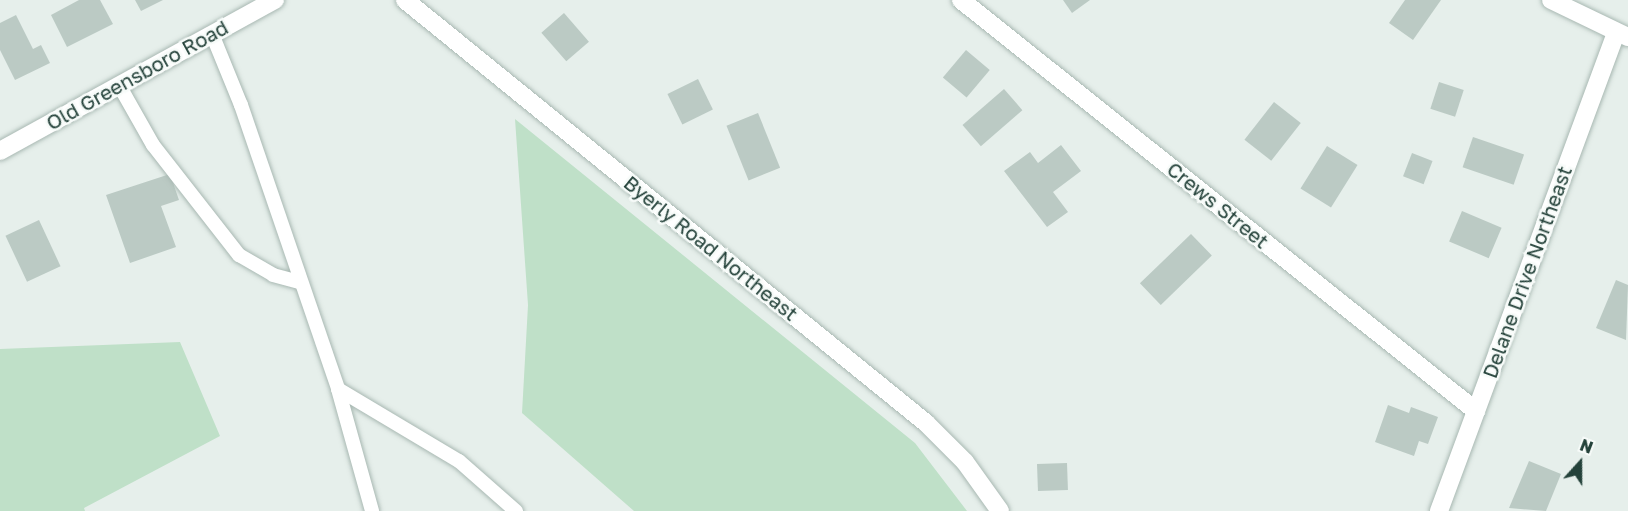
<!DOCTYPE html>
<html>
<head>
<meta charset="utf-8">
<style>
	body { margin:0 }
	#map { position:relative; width:1628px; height:511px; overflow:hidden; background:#e6efeb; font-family:"Golos Text",sans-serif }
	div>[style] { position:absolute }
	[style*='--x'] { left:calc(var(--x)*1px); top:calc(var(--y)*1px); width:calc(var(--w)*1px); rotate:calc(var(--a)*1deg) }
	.green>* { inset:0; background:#bfe0c8 }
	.building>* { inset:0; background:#bbcac4; transform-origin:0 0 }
	.roads { filter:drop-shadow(0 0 2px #a8b8b2) drop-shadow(0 0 2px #a8b8b2) }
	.lane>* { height:14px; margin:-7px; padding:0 7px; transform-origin:7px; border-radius:7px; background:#fff }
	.street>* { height:18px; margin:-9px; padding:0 9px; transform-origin:9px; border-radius:9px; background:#fff }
	.secondary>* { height:18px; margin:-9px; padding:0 9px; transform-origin:9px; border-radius:9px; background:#fff }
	span { translate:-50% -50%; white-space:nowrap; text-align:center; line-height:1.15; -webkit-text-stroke:5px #f7fbf9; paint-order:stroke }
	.street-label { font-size:20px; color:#24423a }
	.north { position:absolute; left:1550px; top:433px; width:60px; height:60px; -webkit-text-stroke:4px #f7fbf9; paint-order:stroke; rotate:21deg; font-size:16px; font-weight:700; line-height:24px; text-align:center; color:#24423a }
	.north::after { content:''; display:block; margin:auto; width:21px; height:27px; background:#24423a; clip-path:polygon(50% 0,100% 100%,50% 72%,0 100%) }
</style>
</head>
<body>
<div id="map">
	<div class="green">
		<i style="clip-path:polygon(515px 119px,915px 443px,967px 511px,634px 511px,522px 413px,528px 305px)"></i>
		<i style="clip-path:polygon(180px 342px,220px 436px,84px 508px,85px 511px,0 511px,0 349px)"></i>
	</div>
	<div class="building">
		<i style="clip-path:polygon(79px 0,100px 0,113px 24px,67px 47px,51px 15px)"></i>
		<i style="clip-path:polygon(135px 0,163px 0,141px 11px)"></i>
		<i style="clip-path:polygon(1063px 0,1090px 0,1072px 13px)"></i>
		<i style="clip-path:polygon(1405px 0,1441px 0,1413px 40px,1389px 23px)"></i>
		<i style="left:564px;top:13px;width:38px;height:30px;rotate:49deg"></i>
		<i style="clip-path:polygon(16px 15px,33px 49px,41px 45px,50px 63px,15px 80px,0 50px,0 23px)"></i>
		<i style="left:966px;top:50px;width:31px;height:36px;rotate:40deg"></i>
		<i style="left:698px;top:79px;width:34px;height:34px;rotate:64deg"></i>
		<i style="left:1439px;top:82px;width:26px;height:28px;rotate:18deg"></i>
		<i style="left:1004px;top:89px;width:28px;height:55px;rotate:49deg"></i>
		<i style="left:1274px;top:102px;width:34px;height:48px;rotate:38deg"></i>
		<i style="left:758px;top:113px;width:59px;height:34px;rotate:68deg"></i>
		<i style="left:1473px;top:137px;width:54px;height:32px;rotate:19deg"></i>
		<i style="clip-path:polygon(1061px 145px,1081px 171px,1053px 192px,1068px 212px,1047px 227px,1004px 171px,1030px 152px,1038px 163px)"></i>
		<i style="left:1327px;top:146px;width:36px;height:50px;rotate:32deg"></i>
		<i style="left:1412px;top:153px;width:22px;height:25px;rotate:21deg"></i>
		<i style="clip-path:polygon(170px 174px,179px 200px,161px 206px,176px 247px,130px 263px,106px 195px)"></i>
		<i style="left:1462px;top:211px;width:43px;height:33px;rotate:23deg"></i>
		<i style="left:39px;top:220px;width:51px;height:37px;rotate:65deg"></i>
		<i style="left:1191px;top:234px;width:30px;height:71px;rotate:46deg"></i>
		<i style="clip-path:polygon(1616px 280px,1628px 285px,1626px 340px,1596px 328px)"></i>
		<i style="clip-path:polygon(1388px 405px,1409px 413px,1411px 407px,1438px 417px,1428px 444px,1419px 441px,1414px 456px,1375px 442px)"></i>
		<i style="clip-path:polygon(1529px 461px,1561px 474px,1546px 511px,1509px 508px)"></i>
		<i style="left:1067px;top:463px;width:27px;height:30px;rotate:88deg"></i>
	</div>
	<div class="roads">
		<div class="lane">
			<i style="--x:212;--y:34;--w:77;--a:67.8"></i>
			<i style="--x:241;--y:105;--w:300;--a:71.1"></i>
			<i style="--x:338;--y:389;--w:127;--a:74.4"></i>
			<i style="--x:119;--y:85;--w:69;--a:60.5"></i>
			<i style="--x:153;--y:145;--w:140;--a:52"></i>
			<i style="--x:239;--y:255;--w:39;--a:30"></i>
			<i style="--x:273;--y:275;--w:28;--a:15"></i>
			<i style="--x:338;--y:389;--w:141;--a:30.8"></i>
			<i style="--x:459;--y:461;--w:76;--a:41.3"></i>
		</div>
		<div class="street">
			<i style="--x:405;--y:0;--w:671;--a:39.07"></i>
			<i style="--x:926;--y:423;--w:55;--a:45"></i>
			<i style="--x:965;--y:462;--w:60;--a:54.5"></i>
			<i style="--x:961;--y:0;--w:659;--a:38.59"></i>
			<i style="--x:1551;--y:0;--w:85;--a:25.7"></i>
			<i style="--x:1439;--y:511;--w:510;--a:-69.68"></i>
		</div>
		<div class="secondary">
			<i style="--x:0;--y:151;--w:314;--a:-28.8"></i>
		</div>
	</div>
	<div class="street-label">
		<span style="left:137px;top:75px;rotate:-29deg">Old Greensboro Road</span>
		<span style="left:1218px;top:205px;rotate:39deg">Crews Street</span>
		<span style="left:711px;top:248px;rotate:39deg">Byerly Road Northeast</span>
		<span style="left:1527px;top:272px;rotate:-70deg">Delane Drive Northeast</span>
	</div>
	<div class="north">N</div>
</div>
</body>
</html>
